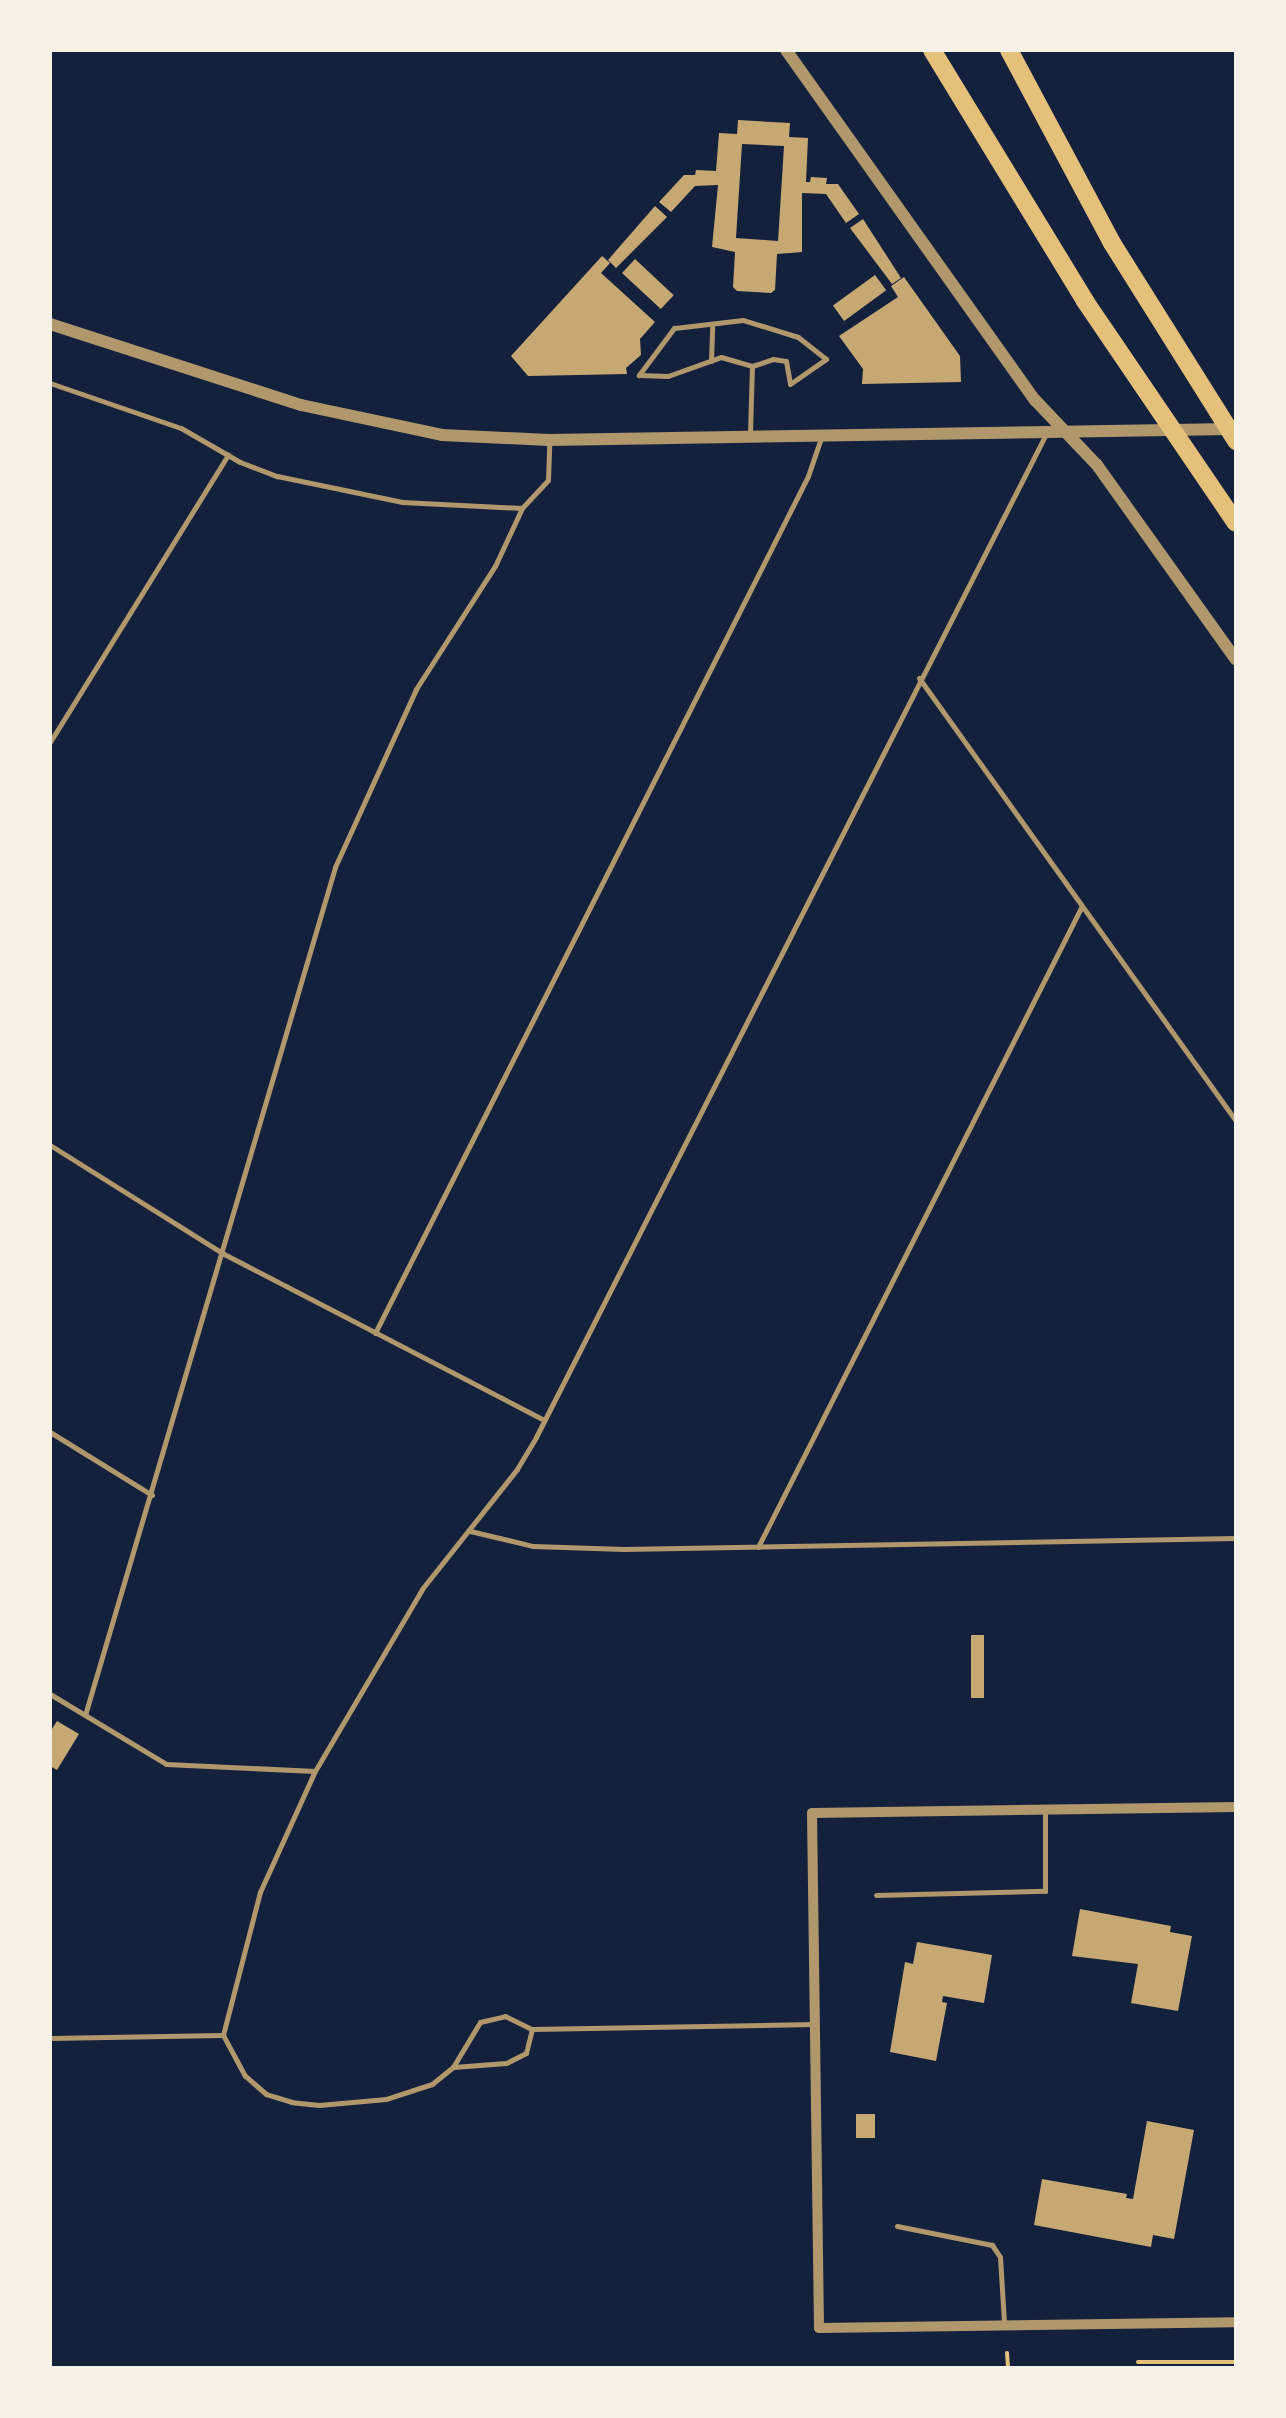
<!DOCTYPE html>
<html>
<head>
<meta charset="utf-8">
<style>
	body { margin:0 }
	#map { position:relative; width:1286px; height:2418px; overflow:hidden; background:#14213d; font-family:Manrope,sans-serif }
	div>[style] { position:absolute }
	[style*='--x'] { left:calc(var(--x)*1px); top:calc(var(--y)*1px); width:calc(var(--w)*1px); rotate:calc(var(--a)*1deg) }
	.building>* { inset:0; background:#c6a872; transform-origin:0 0 }
	.path>* { height:4px; margin:-2px; padding:0 2px; transform-origin:2px; border-radius:2px; background:#e5c07b }
	.service>* { height:5px; margin:-2.5px; padding:0 2.5px; transform-origin:2.5px; border-radius:2.5px; background:#b1986c }
	.minor>* { height:10px; margin:-5px; padding:0 5px; transform-origin:5px; border-radius:5px; background:#b1986c }
	.tertiary>* { height:12px; margin:-6px; padding:0 6px; transform-origin:6px; border-radius:6px; background:#b1986c }
	.motorway>* { height:18px; margin:-9px; padding:0 9px; transform-origin:9px; border-radius:9px; background:#e5c07b }
	span { translate:-50% -50%; white-space:nowrap; text-align:center; line-height:1.15; -webkit-text-stroke:8px #f6f1e7; paint-order:stroke }
	.frame { position:absolute; inset:0; border:52px solid #f6f1e7; pointer-events:none }
</style>
</head>
<body>
<div id="map">
	<div class="building">
		<i style="clip-path:polygon(evenodd,738px 120px,790px 123px,789px 137px,808px 138px,806px 182px,810px 182px,811px 177px,827px 178px,826px 184px,838px 184px,859px 214px,846px 223px,826px 194px,802px 193px,802px 252px,777px 254px,775px 290px,771px 293px,737px 291px,733px 287px,735px 252px,712px 247px,718px 185px,695px 186px,671px 212px,659px 202px,684px 175px,695px 175px,696px 170px,716px 171px,719px 133px,737px 134px,738px 120px,742px 144px,784px 146px,778px 241px,736px 238px,742px 144px)"></i>
		<i style="clip-path:polygon(655px 206px,667px 217px,616px 268px,608px 260px)"></i>
		<i style="clip-path:polygon(863px 219px,901px 278px,892px 284px,850px 228px)"></i>
		<i style="clip-path:polygon(602px 256px,610px 263px,601px 273px,655px 322px,640px 339px,641px 355px,626px 368px,627px 374px,528px 376px,511px 356px)"></i>
		<i style="left:635px;top:259px;width:53px;height:19px;rotate:43deg"></i>
		<i style="left:875px;top:275px;width:19px;height:52px;rotate:54deg"></i>
		<i style="clip-path:polygon(904px 277px,960px 356px,961px 382px,862px 384px,863px 369px,839px 336px,898px 297px,891px 286px)"></i>
		<i style="left:971px;top:1635px;width:13px;height:63px"></i>
		<i style="clip-path:polygon(57px 1721px,79px 1734px,57px 1770px,50px 1766px,50px 1732px)"></i>
		<i style="clip-path:polygon(1080px 1909px,1171px 1926px,1170px 1932px,1192px 1936px,1178px 2011px,1131px 2003px,1138px 1964px,1072px 1956px)"></i>
		<i style="clip-path:polygon(917px 1942px,992px 1955px,984px 2003px,943px 1996px,942px 2002px,947px 2003px,936px 2061px,890px 2052px,905px 1962px,913px 1964px)"></i>
		<i style="left:875px;top:2114px;width:24px;height:19px;rotate:90deg"></i>
		<i style="clip-path:polygon(1147px 2121px,1194px 2130px,1174px 2239px,1153px 2235px,1151px 2247px,1034px 2225px,1042px 2179px,1127px 2194px,1126px 2198px,1133px 2199px)"></i>
	</div>
	<div class="path">
		<i style="--x:1007;--y:2353;--w:15;--a:86"></i>
		<i style="--x:1138;--y:2362;--w:98;--a:0"></i>
	</div>
	<div class="service">
		<i style="--x:711;--y:361;--w:34;--a:-88"></i>
		<i style="--x:50;--y:383;--w:139;--a:19"></i>
		<i style="--x:181;--y:428;--w:68;--a:30"></i>
		<i style="--x:240;--y:462;--w:40;--a:21"></i>
		<i style="--x:277;--y:476;--w:128;--a:11.7"></i>
		<i style="--x:402;--y:502;--w:120;--a:2.9"></i>
		<i style="--x:750;--y:433;--w:67;--a:-88.3"></i>
		<i style="--x:752;--y:366;--w:22;--a:-18"></i>
		<i style="--x:773;--y:359;--w:13;--a:9"></i>
		<i style="--x:786;--y:361;--w:23;--a:80"></i>
		<i style="--x:790;--y:384;--w:44;--a:-34.8"></i>
		<i style="--x:826;--y:359;--w:36;--a:-142"></i>
		<i style="--x:798;--y:337;--w:58;--a:-162.8"></i>
		<i style="--x:743;--y:320;--w:69;--a:173.4"></i>
		<i style="--x:674;--y:328;--w:59;--a:126.7"></i>
		<i style="--x:639;--y:375;--w:29;--a:2"></i>
		<i style="--x:668;--y:376;--w:56;--a:-19.7"></i>
		<i style="--x:721;--y:357;--w:32;--a:16"></i>
		<i style="--x:919;--y:678;--w:545;--a:54.41"></i>
		<i style="--x:50;--y:742;--w:338;--a:-58.2"></i>
		<i style="--x:50;--y:1145;--w:205;--a:32.1"></i>
		<i style="--x:224;--y:1254;--w:360;--a:27.4"></i>
		<i style="--x:375;--y:1333;--w:960;--a:-63.19"></i>
		<i style="--x:808;--y:476;--w:40;--a:-71.1"></i>
		<i style="--x:50;--y:1432;--w:120;--a:31.7"></i>
		<i style="--x:470;--y:1531;--w:65;--a:13.4"></i>
		<i style="--x:533;--y:1546;--w:91;--a:1.9"></i>
		<i style="--x:624;--y:1549;--w:612;--a:-1.03"></i>
		<i style="--x:758;--y:1547;--w:718;--a:-63.19"></i>
		<i style="--x:50;--y:1694;--w:135;--a:31.1"></i>
		<i style="--x:166;--y:1764;--w:149;--a:2.7"></i>
		<i style="--x:85;--y:1715;--w:884;--a:-73.57"></i>
		<i style="--x:335;--y:867;--w:196;--a:-65.5"></i>
		<i style="--x:416;--y:689;--w:146;--a:-57.3"></i>
		<i style="--x:495;--y:566;--w:64;--a:-65"></i>
		<i style="--x:522;--y:508;--w:38;--a:-47"></i>
		<i style="--x:548;--y:480;--w:37;--a:-88"></i>
		<i style="--x:876;--y:1895;--w:169;--a:-1.4"></i>
		<i style="--x:1045;--y:1891;--w:79;--a:-90"></i>
		<i style="--x:532;--y:2029;--w:282;--a:-1"></i>
		<i style="--x:50;--y:2038;--w:172;--a:-1"></i>
		<i style="--x:453;--y:2067;--w:52;--a:-59"></i>
		<i style="--x:480;--y:2022;--w:26;--a:-13"></i>
		<i style="--x:505;--y:2016;--w:30;--a:26"></i>
		<i style="--x:532;--y:2029;--w:25;--a:104"></i>
		<i style="--x:526;--y:2053;--w:22;--a:153"></i>
		<i style="--x:506;--y:2063;--w:53;--a:175.7"></i>
		<i style="--x:453;--y:2067;--w:27;--a:141"></i>
		<i style="--x:432;--y:2084;--w:48;--a:161.9"></i>
		<i style="--x:386;--y:2099;--w:67;--a:174.9"></i>
		<i style="--x:319;--y:2105;--w:27;--a:-174"></i>
		<i style="--x:292;--y:2102;--w:27;--a:-163"></i>
		<i style="--x:266;--y:2094;--w:28;--a:-139"></i>
		<i style="--x:245;--y:2076;--w:47;--a:-118.2"></i>
		<i style="--x:223;--y:2035;--w:148;--a:-75.5"></i>
		<i style="--x:260;--y:1892;--w:133;--a:-65.6"></i>
		<i style="--x:315;--y:1771;--w:211;--a:-59.5"></i>
		<i style="--x:422;--y:1589;--w:153;--a:-51.6"></i>
		<i style="--x:517;--y:1469;--w:37;--a:-59"></i>
		<i style="--x:536;--y:1437;--w:1125;--a:-63.05"></i>
		<i style="--x:897;--y:2226;--w:97;--a:11.3"></i>
		<i style="--x:992;--y:2245;--w:14;--a:56"></i>
		<i style="--x:1000;--y:2257;--w:65;--a:86.5"></i>
	</div>
	<div class="minor">
		<i style="--x:1236;--y:1807;--w:424;--a:179.2"></i>
		<i style="--x:812;--y:1813;--w:515;--a:89.22"></i>
		<i style="--x:819;--y:2328;--w:417;--a:-0.8"></i>
	</div>
	<div class="tertiary">
		<i style="--x:786;--y:50;--w:430;--a:54.6"></i>
		<i style="--x:1035;--y:400;--w:90;--a:46.4"></i>
		<i style="--x:1097;--y:465;--w:239;--a:54.5"></i>
		<i style="--x:50;--y:324;--w:264;--a:17.9"></i>
		<i style="--x:301;--y:405;--w:144;--a:12"></i>
		<i style="--x:442;--y:435;--w:107;--a:2.7"></i>
		<i style="--x:549;--y:440;--w:682;--a:-0.92"></i>
	</div>
	<div class="motorway">
		<i style="--x:932;--y:50;--w:294;--a:58.6"></i>
		<i style="--x:1085;--y:301;--w:268;--a:55.8"></i>
		<i style="--x:1009;--y:50;--w:219;--a:61.9"></i>
		<i style="--x:1112;--y:243;--w:234;--a:57.9"></i>
	</div>
	<div class="frame"></div>
</div>
</body>
</html>
